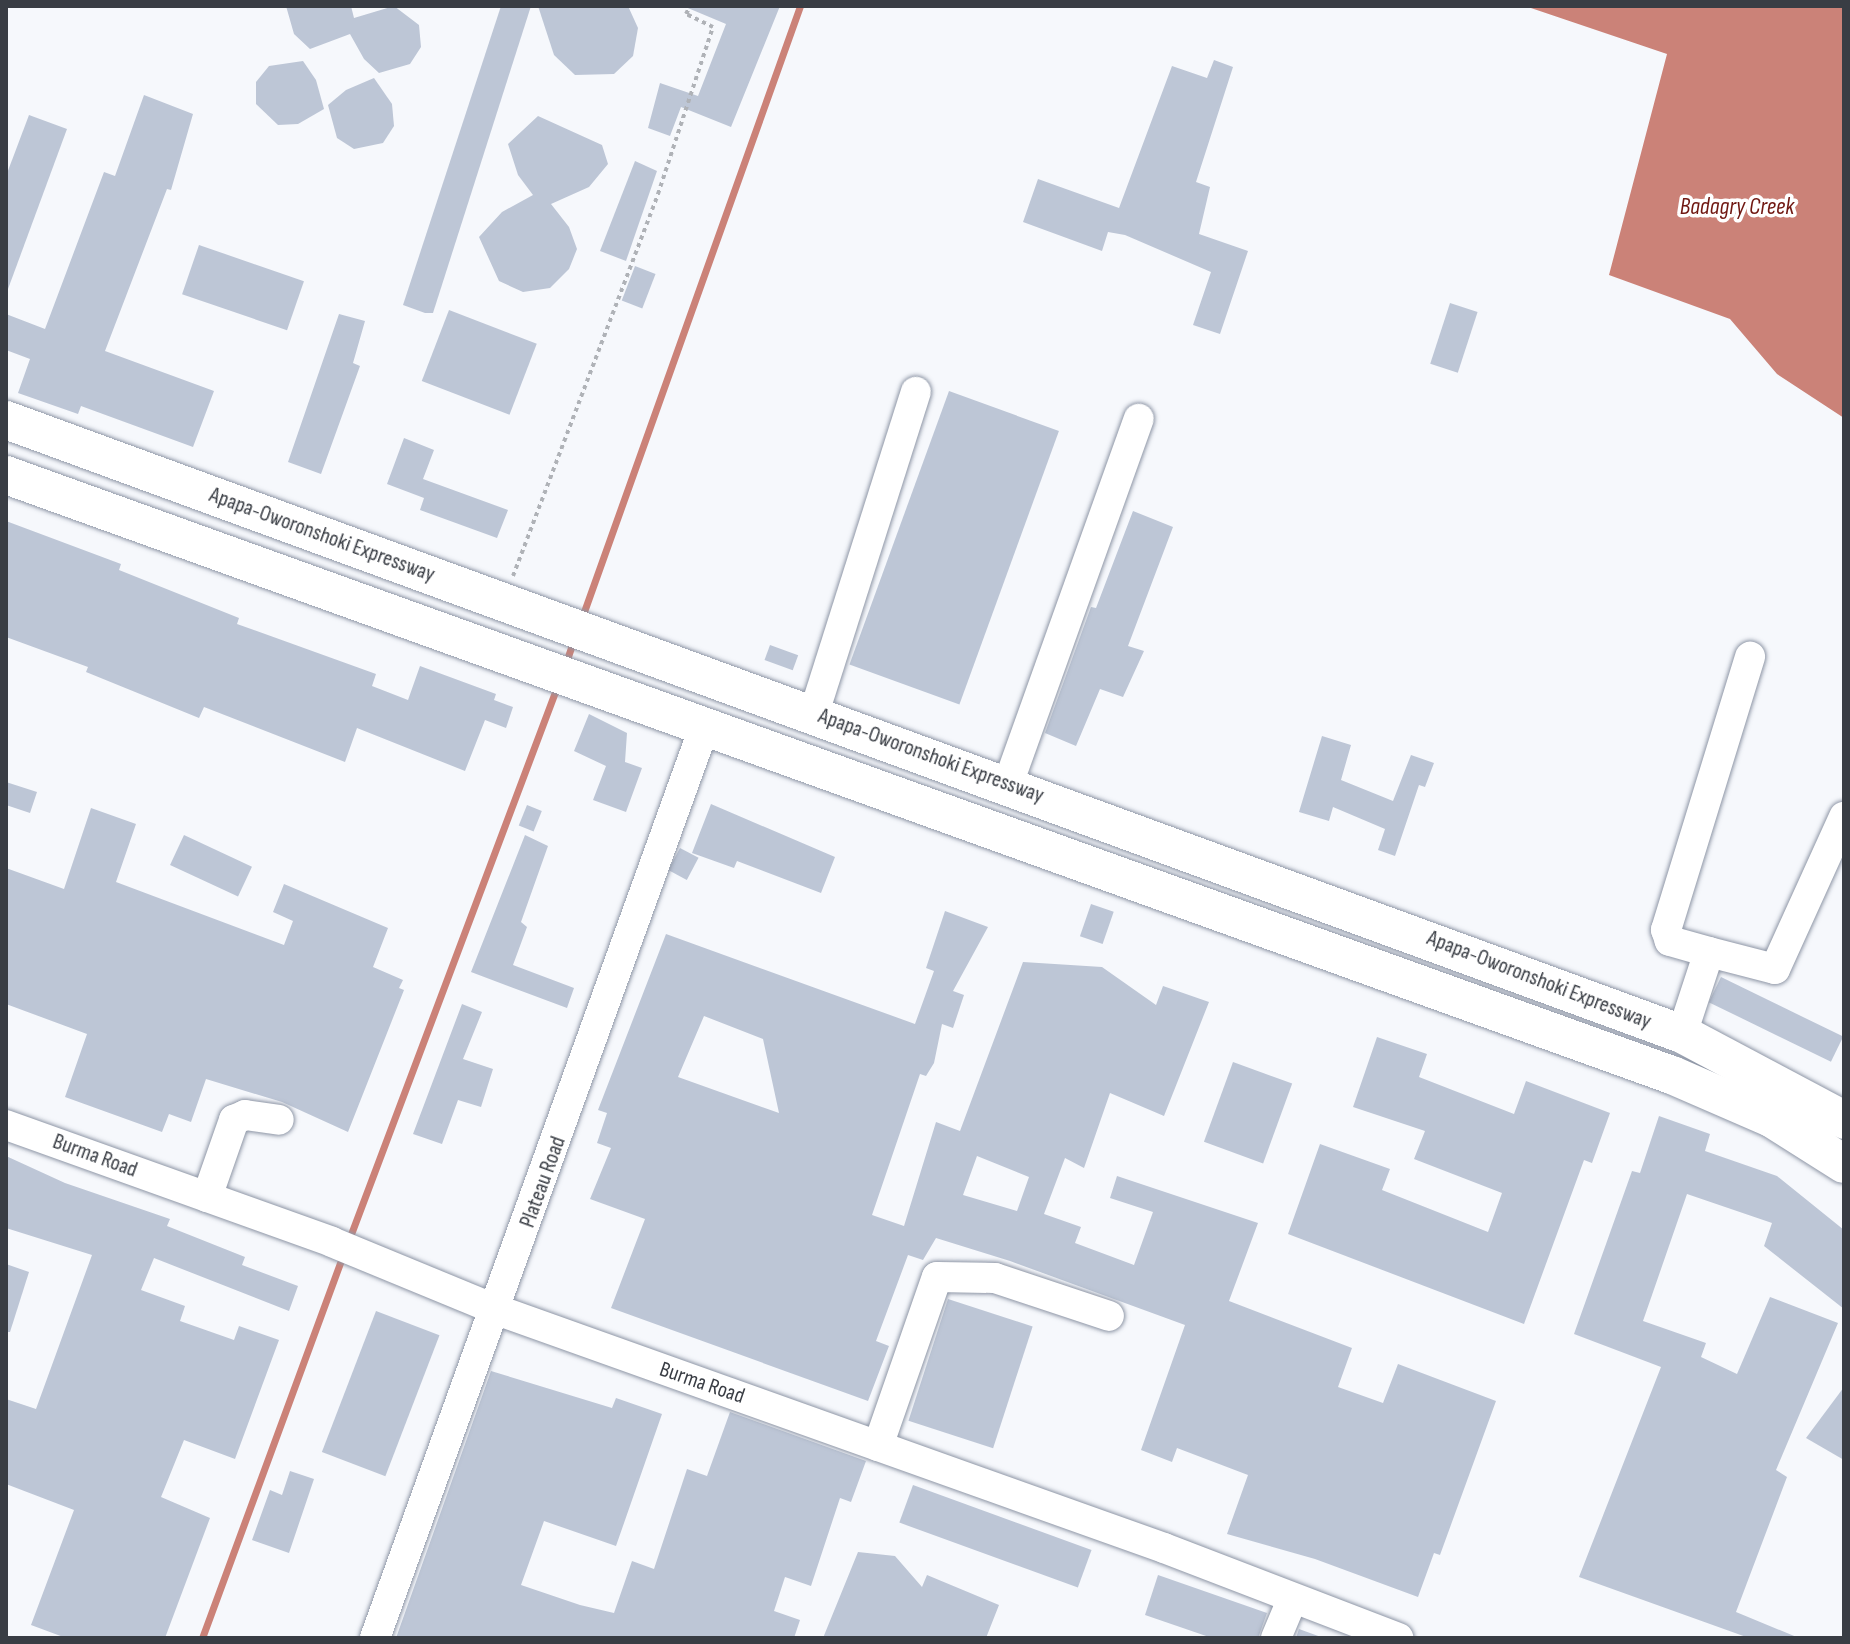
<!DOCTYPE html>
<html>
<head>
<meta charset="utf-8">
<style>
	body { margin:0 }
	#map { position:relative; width:1850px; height:1644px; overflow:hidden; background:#f6f8fc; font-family:"Sofia Sans Condensed",sans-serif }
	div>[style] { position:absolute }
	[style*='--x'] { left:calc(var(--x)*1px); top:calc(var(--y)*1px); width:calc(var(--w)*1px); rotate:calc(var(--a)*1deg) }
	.water>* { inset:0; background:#cb8278 }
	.stream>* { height:7px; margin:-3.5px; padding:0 3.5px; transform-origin:3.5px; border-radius:3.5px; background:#cb8278 }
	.ferry>* { height:2px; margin-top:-1px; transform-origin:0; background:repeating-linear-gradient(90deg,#701812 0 10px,transparent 0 18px) }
	.building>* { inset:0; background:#bdc6d6; transform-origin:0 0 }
	.path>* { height:4px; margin-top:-2px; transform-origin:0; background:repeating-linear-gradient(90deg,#afb2b7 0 4px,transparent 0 8px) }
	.roads { filter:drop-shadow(0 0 2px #8e96a6) drop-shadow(0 0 2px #8e96a6) }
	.minor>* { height:30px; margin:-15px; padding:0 15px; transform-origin:15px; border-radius:15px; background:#fff }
	.major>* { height:38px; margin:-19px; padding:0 19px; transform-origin:19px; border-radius:19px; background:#fff }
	span { translate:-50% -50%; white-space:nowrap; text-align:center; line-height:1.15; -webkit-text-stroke:7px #fff; paint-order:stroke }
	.street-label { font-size:22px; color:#393d44 }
	.water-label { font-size:24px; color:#701812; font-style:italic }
	.frame { position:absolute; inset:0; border:8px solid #393d44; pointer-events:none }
</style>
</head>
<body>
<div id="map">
	<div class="water">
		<i style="clip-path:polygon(1525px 6px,1844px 6px,1844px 418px,1777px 374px,1730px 319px,1609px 275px,1667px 54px)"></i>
	</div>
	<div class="stream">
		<i style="--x:581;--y:620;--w:652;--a:-70.37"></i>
		<i style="--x:565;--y:665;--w:28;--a:-71"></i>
		<i style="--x:348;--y:1242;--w:596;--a:-69.38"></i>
		<i style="--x:202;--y:1638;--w:410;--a:-69.8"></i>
	</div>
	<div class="ferry">
		<i style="--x:1842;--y:6;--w:3;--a:45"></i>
	</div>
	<div class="building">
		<i style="clip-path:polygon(286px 6px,351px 6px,354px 18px,394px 6px,419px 25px,421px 47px,410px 64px,379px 73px,364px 59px,350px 34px,310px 49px,294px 34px)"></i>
		<i style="clip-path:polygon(501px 6px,531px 6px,433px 313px,425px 313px,403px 305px)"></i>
		<i style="clip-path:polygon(538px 6px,628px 6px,638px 28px,633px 56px,614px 74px,575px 75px,554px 55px)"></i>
		<i style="clip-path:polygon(683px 6px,780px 6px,731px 127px,681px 107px,670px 136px,648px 128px,660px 83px,698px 96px,726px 24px)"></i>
		<i style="clip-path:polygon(1214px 60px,1233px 67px,1196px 182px,1210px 187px,1199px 234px,1248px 251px,1220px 334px,1193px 325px,1211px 272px,1125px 235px,1108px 232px,1102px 251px,1023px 222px,1038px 179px,1119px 208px,1172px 66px,1207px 78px)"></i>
		<i style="clip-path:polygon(303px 61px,316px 80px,324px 109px,298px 124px,278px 125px,256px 104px,256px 82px,269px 66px)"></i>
		<i style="clip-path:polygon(374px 78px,392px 104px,394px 126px,383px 143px,354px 149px,337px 138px,328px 105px,346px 90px)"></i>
		<i style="clip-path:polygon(144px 95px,193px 114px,171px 190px,167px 189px,105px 351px,214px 391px,193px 447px,81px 406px,78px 414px,18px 393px,30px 359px,6px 350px,6px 314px,45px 329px,104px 172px,115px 176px)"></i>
		<i style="clip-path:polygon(29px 115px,67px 129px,8px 289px,6px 176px)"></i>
		<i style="clip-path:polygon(538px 116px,602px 145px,608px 164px,589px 187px,551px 204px,569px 227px,577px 249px,569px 269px,550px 288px,523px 292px,499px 281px,479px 237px,502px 212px,533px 195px,518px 175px,508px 144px)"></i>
		<i style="clip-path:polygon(635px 161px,657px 171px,626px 261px,600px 251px)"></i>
		<i style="left:199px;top:245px;width:111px;height:52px;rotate:19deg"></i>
		<i style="left:635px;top:266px;width:22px;height:37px;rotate:21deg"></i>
		<i style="left:1450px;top:303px;width:29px;height:64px;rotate:18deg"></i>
		<i style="left:449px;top:310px;width:94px;height:76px;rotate:21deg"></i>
		<i style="clip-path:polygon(339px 314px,365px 321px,353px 363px,360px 366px,321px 474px,288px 462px)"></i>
		<i style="left:949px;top:391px;width:117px;height:291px;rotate:20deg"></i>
		<i style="clip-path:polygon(404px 438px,434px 450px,423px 479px,508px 510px,497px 538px,420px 510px,424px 498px,387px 484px)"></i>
		<i style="clip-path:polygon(1133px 511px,1173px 527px,1128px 646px,1144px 651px,1123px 697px,1100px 689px,1076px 746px,1045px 733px,1091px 607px,1096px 608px)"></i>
		<i style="clip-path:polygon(6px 521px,121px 564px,119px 570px,239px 618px,237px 624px,376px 674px,372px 686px,408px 700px,420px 666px,496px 694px,494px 700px,513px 707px,506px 728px,485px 720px,465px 771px,357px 728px,345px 762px,204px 707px,199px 718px,86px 672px,88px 667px,6px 637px)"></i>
		<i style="left:770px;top:645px;width:30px;height:16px;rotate:20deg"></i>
		<i style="clip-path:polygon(589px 714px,627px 733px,625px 762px,642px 768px,626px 812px,593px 800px,606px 766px,574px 751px)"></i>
		<i style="clip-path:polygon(1322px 736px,1351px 745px,1341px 780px,1393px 801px,1411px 755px,1434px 763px,1425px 787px,1419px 785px,1395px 856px,1378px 850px,1385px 829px,1333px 807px,1329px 821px,1299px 812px)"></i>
		<i style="clip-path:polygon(6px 782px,37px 792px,30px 813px,6px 805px)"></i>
		<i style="clip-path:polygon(711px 804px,835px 857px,821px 893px,737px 861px,734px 868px,692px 853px)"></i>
		<i style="left:527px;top:805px;width:16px;height:22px;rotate:22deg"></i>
		<i style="clip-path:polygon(91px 808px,136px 824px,116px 882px,284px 945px,293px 921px,273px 912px,284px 884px,388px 928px,373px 967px,403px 980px,399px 988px,404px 990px,348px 1132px,282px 1102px,206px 1079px,191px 1122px,169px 1114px,162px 1132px,65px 1097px,87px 1034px,6px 1004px,6px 868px,64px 889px)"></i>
		<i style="left:184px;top:835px;width:75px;height:33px;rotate:25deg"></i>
		<i style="clip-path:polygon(525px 835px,548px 846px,521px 922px,527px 927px,513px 965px,574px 988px,567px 1008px,471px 972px)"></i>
		<i style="left:680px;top:848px;width:21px;height:25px;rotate:28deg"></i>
		<i style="left:1091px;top:904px;width:24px;height:34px;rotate:19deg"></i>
		<i style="clip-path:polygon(evenodd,945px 911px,988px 927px,953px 991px,964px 995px,953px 1028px,942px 1024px,934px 1063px,926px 1076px,920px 1074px,872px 1215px,904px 1226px,936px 1122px,960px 1131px,1023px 962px,1102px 967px,1156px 1005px,1163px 986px,1209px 1002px,1164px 1116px,1110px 1093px,1084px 1168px,1065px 1158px,1044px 1214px,1081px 1227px,1075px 1243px,1134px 1265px,1153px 1212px,1110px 1198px,1117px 1176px,1258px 1223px,1229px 1301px,1352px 1348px,1338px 1387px,1383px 1403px,1398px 1364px,1496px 1401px,1440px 1555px,1434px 1553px,1418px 1597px,1315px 1559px,1227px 1534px,1248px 1475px,1177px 1448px,1172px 1462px,1141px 1450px,1185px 1325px,1010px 1261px,936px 1238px,923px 1260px,908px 1255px,876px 1341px,889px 1346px,868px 1401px,611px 1308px,645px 1219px,590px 1199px,611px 1148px,597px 1143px,607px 1113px,598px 1110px,666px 934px,915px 1024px,934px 971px,926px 968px,945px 911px,704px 1016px,763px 1039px,779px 1113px,678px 1077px,704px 1016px,945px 911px,977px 1156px,1029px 1177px,1017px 1211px,963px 1195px,977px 1156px)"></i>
		<i style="left:1721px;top:977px;width:136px;height:28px;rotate:26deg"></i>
		<i style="clip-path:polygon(462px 1004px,482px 1012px,463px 1059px,493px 1069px,481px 1107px,458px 1100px,442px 1144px,413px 1134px)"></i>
		<i style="clip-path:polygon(1377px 1037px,1427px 1054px,1419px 1077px,1514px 1114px,1526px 1081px,1610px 1113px,1592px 1163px,1584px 1160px,1524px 1324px,1288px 1234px,1320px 1144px,1390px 1169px,1382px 1190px,1488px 1232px,1502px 1193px,1414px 1159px,1425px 1131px,1353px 1107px)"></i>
		<i style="left:1233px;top:1062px;width:63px;height:85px;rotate:20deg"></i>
		<i style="clip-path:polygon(1659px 1116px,1710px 1134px,1705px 1151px,1777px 1176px,1844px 1230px,1844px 1309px,1764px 1246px,1772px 1223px,1687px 1194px,1643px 1321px,1706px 1343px,1701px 1357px,1737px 1374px,1770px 1297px,1838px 1323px,1776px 1470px,1787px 1477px,1736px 1612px,1799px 1638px,1749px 1638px,1579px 1577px,1661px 1367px,1574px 1334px,1632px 1171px,1640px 1173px)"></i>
		<i style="clip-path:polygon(6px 1156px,65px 1183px,170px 1219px,167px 1226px,245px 1257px,242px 1265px,298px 1286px,289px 1311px,154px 1258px,141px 1290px,185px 1306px,180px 1321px,234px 1340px,239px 1326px,279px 1340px,235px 1459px,184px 1440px,161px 1497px,210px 1518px,165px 1638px,66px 1638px,31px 1625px,74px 1510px,6px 1484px,6px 1399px,36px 1409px,92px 1255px,6px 1228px)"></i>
		<i style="clip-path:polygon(6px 1264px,29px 1272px,10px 1332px,6px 1332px)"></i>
		<i style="left:948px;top:1299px;width:89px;height:128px;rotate:18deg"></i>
		<i style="left:376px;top:1311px;width:68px;height:151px;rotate:21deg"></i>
		<i style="clip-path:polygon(491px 1371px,612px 1408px,616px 1398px,662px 1414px,616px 1546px,544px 1521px,521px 1585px,580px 1605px,614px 1613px,632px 1561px,654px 1569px,687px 1469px,707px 1476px,730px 1412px,866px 1461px,851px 1502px,840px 1498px,811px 1586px,785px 1577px,774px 1611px,800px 1620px,794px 1638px,396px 1638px)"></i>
		<i style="clip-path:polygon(1844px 1387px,1844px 1460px,1806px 1438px)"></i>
		<i style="clip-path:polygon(290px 1471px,314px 1479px,289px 1553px,252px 1540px,270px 1490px,282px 1495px)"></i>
		<i style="left:913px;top:1485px;width:190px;height:40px;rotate:20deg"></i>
		<i style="clip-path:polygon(858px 1552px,895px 1556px,922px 1587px,927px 1575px,999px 1605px,986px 1638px,823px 1638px)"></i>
		<i style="clip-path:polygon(1158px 1575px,1267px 1613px,1258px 1638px,1212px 1638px,1145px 1615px)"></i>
		<i style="clip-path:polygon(1299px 1629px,1321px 1637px,1321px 1638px,1296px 1638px)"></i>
	</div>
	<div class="path">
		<i style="--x:513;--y:576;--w:409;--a:-69.2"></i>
		<i style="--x:658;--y:194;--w:176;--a:-71.8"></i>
		<i style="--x:713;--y:27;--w:30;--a:-154"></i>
		<i style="--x:686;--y:14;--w:9;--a:-63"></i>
	</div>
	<div class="roads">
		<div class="minor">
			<i style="--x:814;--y:713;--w:337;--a:-72.4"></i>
			<i style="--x:1008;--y:784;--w:388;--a:-70.3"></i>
			<i style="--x:1709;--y:952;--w:68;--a:14.4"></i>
			<i style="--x:1775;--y:969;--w:167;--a:-65.6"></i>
			<i style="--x:1682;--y:1034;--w:86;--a:-71.8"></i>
			<i style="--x:1709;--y:952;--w:41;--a:-164.2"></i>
			<i style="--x:1670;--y:941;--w:12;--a:-110"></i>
			<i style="--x:1666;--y:930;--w:286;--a:-72.9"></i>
			<i style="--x:6;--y:1125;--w:346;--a:19.7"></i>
			<i style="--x:332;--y:1242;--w:178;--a:22.4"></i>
			<i style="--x:497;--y:1310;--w:708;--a:19.64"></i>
			<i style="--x:1164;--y:1548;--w:251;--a:21"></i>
			<i style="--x:207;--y:1197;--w:82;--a:-70.7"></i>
			<i style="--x:234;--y:1120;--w:12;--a:-24"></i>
			<i style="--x:245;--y:1115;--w:34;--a:8"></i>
			<i style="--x:878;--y:1446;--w:179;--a:-70.8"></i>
			<i style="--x:937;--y:1277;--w:58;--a:1"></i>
			<i style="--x:995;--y:1278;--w:120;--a:18.4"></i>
			<i style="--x:375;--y:1638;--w:971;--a:-70.13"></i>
			<i style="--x:1276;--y:1638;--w:41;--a:-67.2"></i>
		</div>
		<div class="major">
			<i style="--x:6;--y:420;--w:1785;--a:20.12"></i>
			<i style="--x:1682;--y:1034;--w:183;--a:28"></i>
			<i style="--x:6;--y:475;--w:1771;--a:19.81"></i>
			<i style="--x:1672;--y:1075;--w:108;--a:23.5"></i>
			<i style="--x:1771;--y:1118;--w:86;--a:32.2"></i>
		</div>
	</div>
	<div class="street-label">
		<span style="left:322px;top:535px;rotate:20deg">Apapa-Oworonshoki Expressway</span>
		<span style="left:931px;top:756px;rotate:20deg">Apapa-Oworonshoki Expressway</span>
		<span style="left:1539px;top:980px;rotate:21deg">Apapa-Oworonshoki Expressway</span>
		<span style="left:95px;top:1156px;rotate:20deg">Burma Road</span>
		<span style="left:543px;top:1182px;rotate:-70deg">Plateau Road</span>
		<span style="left:702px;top:1383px;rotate:19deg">Burma Road</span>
	</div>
	<div class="water-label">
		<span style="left:1737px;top:207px">Badagry Creek</span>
	</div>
	<div class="frame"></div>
</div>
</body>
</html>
